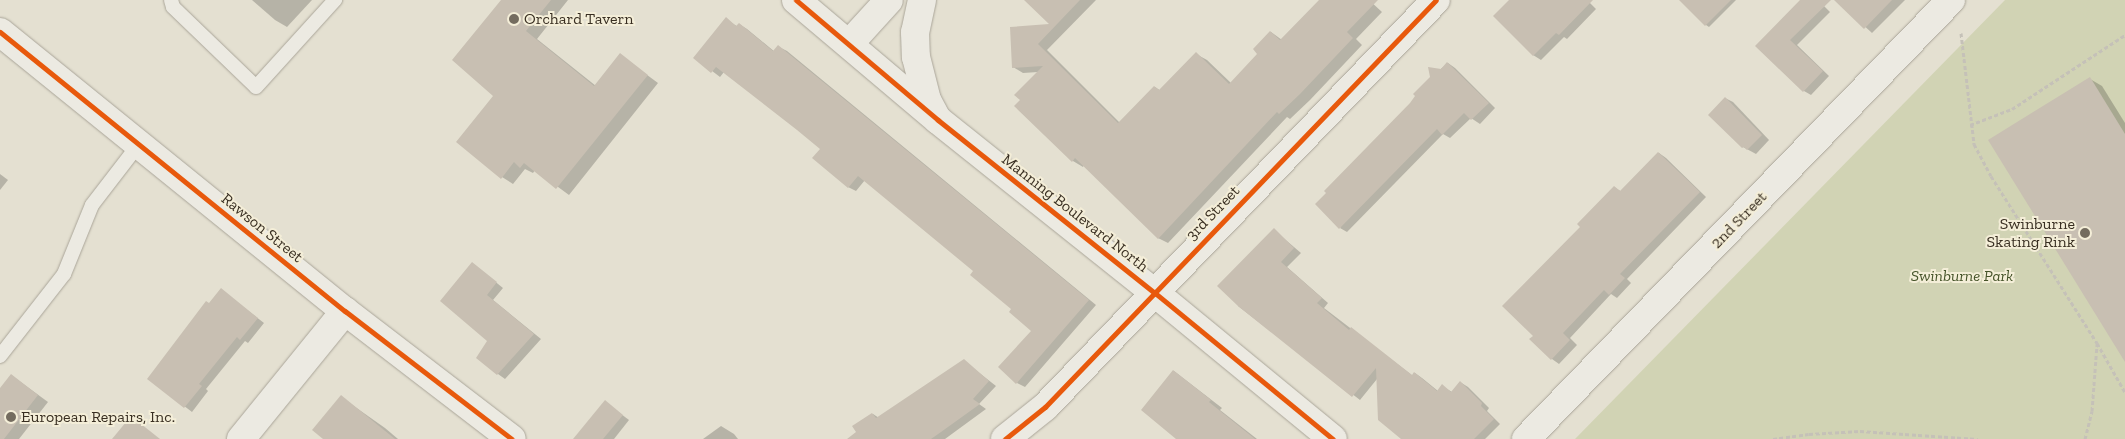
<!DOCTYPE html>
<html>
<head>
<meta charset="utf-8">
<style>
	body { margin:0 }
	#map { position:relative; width:2125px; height:439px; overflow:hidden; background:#e4e0d1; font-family:"Zilla Slab",serif }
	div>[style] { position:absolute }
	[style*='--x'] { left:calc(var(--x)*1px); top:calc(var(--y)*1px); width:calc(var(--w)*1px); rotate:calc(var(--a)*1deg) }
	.green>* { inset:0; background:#d1d3b4 }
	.shadow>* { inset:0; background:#0003 }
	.building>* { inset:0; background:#c8bfb2 }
	.path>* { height:3px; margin-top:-1.5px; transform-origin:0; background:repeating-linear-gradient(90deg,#c5c1b8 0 4px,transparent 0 6.5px) }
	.roads { filter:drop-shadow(0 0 1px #aaa599) drop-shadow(0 0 1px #aaa599) }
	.lane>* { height:14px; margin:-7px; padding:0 7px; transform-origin:7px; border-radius:7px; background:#eceae2 }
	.street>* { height:28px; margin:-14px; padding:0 14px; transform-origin:14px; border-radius:14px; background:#eceae2 }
	.secondary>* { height:28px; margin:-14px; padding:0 14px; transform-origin:14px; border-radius:14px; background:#eceae2 }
	.cycleway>* { height:5px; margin:-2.5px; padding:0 2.5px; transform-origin:2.5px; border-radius:2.5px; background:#e8590c }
	.dots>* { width:14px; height:14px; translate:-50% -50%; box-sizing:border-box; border:2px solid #f4eed8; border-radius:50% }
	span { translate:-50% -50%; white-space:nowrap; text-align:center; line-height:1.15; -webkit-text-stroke:4px #f4eed8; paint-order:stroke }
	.poi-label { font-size:16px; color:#382e21 }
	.left { translate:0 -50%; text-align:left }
	.right { translate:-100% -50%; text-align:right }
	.street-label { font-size:16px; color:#382e21 }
	.park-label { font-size:16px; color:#455329; font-style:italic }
</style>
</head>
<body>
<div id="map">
	<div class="green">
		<i style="clip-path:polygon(2005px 0,2125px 0,2125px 439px,1575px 439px)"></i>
	</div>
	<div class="shadow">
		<i style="clip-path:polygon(252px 0,312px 0,287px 27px,275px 20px)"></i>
		<i style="clip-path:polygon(503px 0,568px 0,537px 39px,596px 86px,620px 55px,658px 83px,569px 195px,535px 170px,533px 173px,525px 169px,513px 184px,502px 177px,495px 95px)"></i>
		<i style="clip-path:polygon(1026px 0,1096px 0,1047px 50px,1120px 123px,1155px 87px,1161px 91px,1196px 54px,1207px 60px,1231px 83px,1259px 54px,1271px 32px,1282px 40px,1320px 0,1369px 0,1382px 12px,1356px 39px,1362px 45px,1310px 100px,1290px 119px,1287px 117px,1168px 243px,1158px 238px,1084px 165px,1083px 167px,1073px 161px,1022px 100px,1038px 72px,1023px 73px,1013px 67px,1052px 25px)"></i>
		<i style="clip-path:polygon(1511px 0,1587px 0,1596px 9px,1567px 39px,1564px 37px,1541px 60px,1533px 55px)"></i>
		<i style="clip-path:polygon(1698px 0,1736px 0,1709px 27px,1706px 25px)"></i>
		<i style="clip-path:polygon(1802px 0,1818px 0,1830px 12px,1797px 45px,1829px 76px,1811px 95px,1804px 91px,1757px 45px)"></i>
		<i style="clip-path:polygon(1836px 0,1905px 0,1872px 33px)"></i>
		<i style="clip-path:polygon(726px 19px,738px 27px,739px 24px,747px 29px,775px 52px,779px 47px,787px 51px,1096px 305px,1025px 387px,1017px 383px,1033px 331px,1013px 309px,975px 271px,865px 180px,856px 191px,848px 187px,822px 148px,724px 72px,720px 77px,695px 58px)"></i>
		<i style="clip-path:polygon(1448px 63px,1455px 68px,1495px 108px,1480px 124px,1471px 118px,1450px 138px,1443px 134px,1347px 232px,1340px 228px,1411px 103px,1431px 77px)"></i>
		<i style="clip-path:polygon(2090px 79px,2102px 86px,2125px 123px,2125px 361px)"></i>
		<i style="clip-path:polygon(1725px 98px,1733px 102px,1769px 140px,1756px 154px,1743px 147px)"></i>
		<i style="clip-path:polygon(1659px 153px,1666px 158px,1706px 197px,1627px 279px,1631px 283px,1617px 298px,1611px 294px,1570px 338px,1577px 345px,1559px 364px,1552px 359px,1534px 336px,1582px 227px,1614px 187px,1622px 192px)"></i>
		<i style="clip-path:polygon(0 174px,8px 180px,0 190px)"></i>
		<i style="clip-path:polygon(1274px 230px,1301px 253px,1287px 267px,1328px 303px,1324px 308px,1413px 376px,1415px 373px,1422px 378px,1438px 391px,1442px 386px,1452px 392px,1460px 382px,1468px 387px,1489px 408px,1487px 411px,1500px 424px,1485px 439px,1402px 439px,1377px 379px,1360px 400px,1238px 306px)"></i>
		<i style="clip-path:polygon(472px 263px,503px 288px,493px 300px,541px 339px,505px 379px,498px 374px)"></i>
		<i style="clip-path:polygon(221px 290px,264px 323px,248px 343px,245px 341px,206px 389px,208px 391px,192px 412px,149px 379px)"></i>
		<i style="clip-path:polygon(964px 361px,996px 386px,979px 404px,986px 409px,945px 439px,851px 439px,873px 414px,879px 418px)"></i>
		<i style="clip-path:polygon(1174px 371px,1222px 408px,1220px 410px,1257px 439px,1178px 439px)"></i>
		<i style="clip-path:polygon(11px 375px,48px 402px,19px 439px,0 439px,0 390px)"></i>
		<i style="clip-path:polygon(341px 397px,385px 428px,398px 439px,325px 439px)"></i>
		<i style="clip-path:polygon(605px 402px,629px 420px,614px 439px,576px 439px)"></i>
		<i style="clip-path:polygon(721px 426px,734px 434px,738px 439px,703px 439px)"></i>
	</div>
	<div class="building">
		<i style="clip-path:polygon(501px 0,551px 0,526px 31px,594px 86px,620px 53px,648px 75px,556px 189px,524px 163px,520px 168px,514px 162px,501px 179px,456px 142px,493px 96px,452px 60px)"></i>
		<i style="clip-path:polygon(1024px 0,1080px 0,1038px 44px,1118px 123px,1154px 86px,1159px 90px,1196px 52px,1229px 84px,1257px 54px,1253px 49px,1270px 31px,1280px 40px,1319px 0,1378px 0,1347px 32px,1353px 38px,1300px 94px,1279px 114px,1277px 112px,1158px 239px,1075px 158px,1072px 162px,1014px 106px,1020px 100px,1014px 95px,1043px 66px,1012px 68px,1010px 27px,1049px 24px)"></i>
		<i style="clip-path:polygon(1509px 0,1593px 0,1559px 35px,1556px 33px,1533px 56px,1493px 16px)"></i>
		<i style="clip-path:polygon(1679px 0,1731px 0,1705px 26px)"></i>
		<i style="clip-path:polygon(1800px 0,1831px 0,1790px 40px,1823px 71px,1803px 92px,1755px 46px)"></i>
		<i style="clip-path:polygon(1834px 0,1892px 0,1864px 29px)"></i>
		<i style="clip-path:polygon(726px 17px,736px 26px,739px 23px,773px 51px,778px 45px,1089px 300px,1016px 384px,998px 367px,1031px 331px,1009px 312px,1011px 309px,970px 275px,973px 271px,858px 176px,848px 188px,812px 158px,820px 149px,797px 130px,716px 67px,711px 73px,693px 58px)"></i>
		<i style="clip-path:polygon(1447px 62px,1489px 103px,1471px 120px,1464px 113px,1442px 135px,1437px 129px,1339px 229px,1315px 204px,1326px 193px,1324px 191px,1410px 103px,1415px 96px,1413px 94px,1430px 77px,1428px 67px,1441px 69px)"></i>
		<i style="clip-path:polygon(2090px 77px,2125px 134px,2125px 362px,1988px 140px)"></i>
		<i style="clip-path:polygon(1725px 97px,1762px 135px,1747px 150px,1744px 147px,1742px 148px,1708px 115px)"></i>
		<i style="clip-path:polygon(1658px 152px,1700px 192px,1620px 274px,1625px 278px,1609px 295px,1604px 290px,1563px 333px,1570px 340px,1551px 360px,1529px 339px,1533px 336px,1502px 306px,1580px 227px,1577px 224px,1614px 186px,1620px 191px)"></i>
		<i style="clip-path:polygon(1274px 228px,1294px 248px,1281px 262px,1322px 298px,1317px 303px,1349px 330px,1351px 327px,1412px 375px,1414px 372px,1437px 391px,1442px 384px,1451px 392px,1460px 381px,1482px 403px,1481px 406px,1494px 419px,1474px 439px,1401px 439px,1378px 420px,1376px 368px,1352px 397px,1238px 306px,1217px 286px)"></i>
		<i style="clip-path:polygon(472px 262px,497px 282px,487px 295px,534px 334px,497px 375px,476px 358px,487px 341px,440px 301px)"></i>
		<i style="clip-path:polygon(221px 288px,258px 318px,240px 340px,237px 337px,199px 384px,202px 386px,184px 408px,147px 379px,206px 301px,209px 303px)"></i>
		<i style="clip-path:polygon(964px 359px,989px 381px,973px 399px,980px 404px,941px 432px,931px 439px,847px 439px,856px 432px,852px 426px,872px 413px,876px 418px)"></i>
		<i style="clip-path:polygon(1173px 370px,1211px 400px,1209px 402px,1255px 439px,1176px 439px,1141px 410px)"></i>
		<i style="clip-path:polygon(11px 374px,38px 395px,4px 439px,0 439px,0 388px)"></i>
		<i style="clip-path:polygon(341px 395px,395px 439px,323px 439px,312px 430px)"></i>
		<i style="clip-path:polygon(605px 400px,623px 415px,603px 439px,573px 439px)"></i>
		<i style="clip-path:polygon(131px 416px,160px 439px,112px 439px)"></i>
	</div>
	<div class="path">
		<i style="--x:1961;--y:33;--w:112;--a:83.3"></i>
		<i style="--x:1974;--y:144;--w:36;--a:62"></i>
		<i style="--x:1991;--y:176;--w:198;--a:57.6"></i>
		<i style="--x:2097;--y:343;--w:56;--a:60.3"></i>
		<i style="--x:1970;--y:125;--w:45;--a:-20.9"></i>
		<i style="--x:2012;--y:109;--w:135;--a:-33.2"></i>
		<i style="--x:1773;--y:439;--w:36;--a:-8"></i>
		<i style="--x:1809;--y:434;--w:51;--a:-3.4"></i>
		<i style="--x:1860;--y:431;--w:118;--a:3.9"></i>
		<i style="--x:2085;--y:439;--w:29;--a:-76"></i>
		<i style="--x:2092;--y:411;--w:67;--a:-85.7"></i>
	</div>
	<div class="roads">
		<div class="lane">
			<i style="--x:171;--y:0;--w:7;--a:74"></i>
			<i style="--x:173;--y:7;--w:115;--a:43.9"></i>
			<i style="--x:256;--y:87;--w:118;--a:-47.8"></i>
			<i style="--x:0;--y:356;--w:104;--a:-52"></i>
			<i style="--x:64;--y:274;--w:74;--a:-67.9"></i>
			<i style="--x:92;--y:205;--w:77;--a:-52.4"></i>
		</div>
		<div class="street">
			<i style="--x:0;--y:32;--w:444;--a:39"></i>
			<i style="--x:345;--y:311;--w:210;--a:37.5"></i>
			<i style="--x:241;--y:439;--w:165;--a:-50.9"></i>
			<i style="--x:1005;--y:439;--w:51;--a:-38.7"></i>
			<i style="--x:1045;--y:407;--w:564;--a:-46.15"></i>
			<i style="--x:1526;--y:439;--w:611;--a:-45.93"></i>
		</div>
		<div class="secondary">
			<i style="--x:796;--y:0;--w:186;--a:40.2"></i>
			<i style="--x:938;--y:120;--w:278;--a:38.6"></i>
			<i style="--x:1155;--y:293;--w:230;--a:39.4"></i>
			<i style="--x:922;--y:0;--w:33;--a:102"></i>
			<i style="--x:915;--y:32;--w:25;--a:88"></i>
			<i style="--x:916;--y:57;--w:44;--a:75.7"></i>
			<i style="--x:927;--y:100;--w:19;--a:62"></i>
			<i style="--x:849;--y:44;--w:59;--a:-47.7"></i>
		</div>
	</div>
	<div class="cycleway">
		<i style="--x:796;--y:0;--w:186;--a:40.2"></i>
		<i style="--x:938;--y:120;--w:278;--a:38.6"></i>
		<i style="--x:1155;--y:293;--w:230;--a:39.4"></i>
		<i style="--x:0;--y:32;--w:444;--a:39"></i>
		<i style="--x:345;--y:311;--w:210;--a:37.5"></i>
		<i style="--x:1005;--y:439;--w:51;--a:-38.7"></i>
		<i style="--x:1045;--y:407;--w:564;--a:-46.15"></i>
	</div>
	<div class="dots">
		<i style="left:514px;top:19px;background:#746c5f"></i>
		<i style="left:2085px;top:233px;background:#746c5f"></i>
		<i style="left:11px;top:417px;background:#746c5f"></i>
	</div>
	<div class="poi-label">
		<span class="left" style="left:524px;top:19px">Orchard Tavern</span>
		<span class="right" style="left:2075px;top:233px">Swinburne<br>Skating Rink</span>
		<span class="left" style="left:21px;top:417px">European Repairs, Inc.</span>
	</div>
	<div class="street-label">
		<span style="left:1075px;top:213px;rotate:38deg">Manning Boulevard North</span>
		<span style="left:1213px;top:213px;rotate:-46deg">3rd Street</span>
		<span style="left:1739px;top:220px;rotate:-46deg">2nd Street</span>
		<span style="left:262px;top:228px;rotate:39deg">Rawson Street</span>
	</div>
	<div class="park-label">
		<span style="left:1962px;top:276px">Swinburne Park</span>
	</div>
</div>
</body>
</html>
